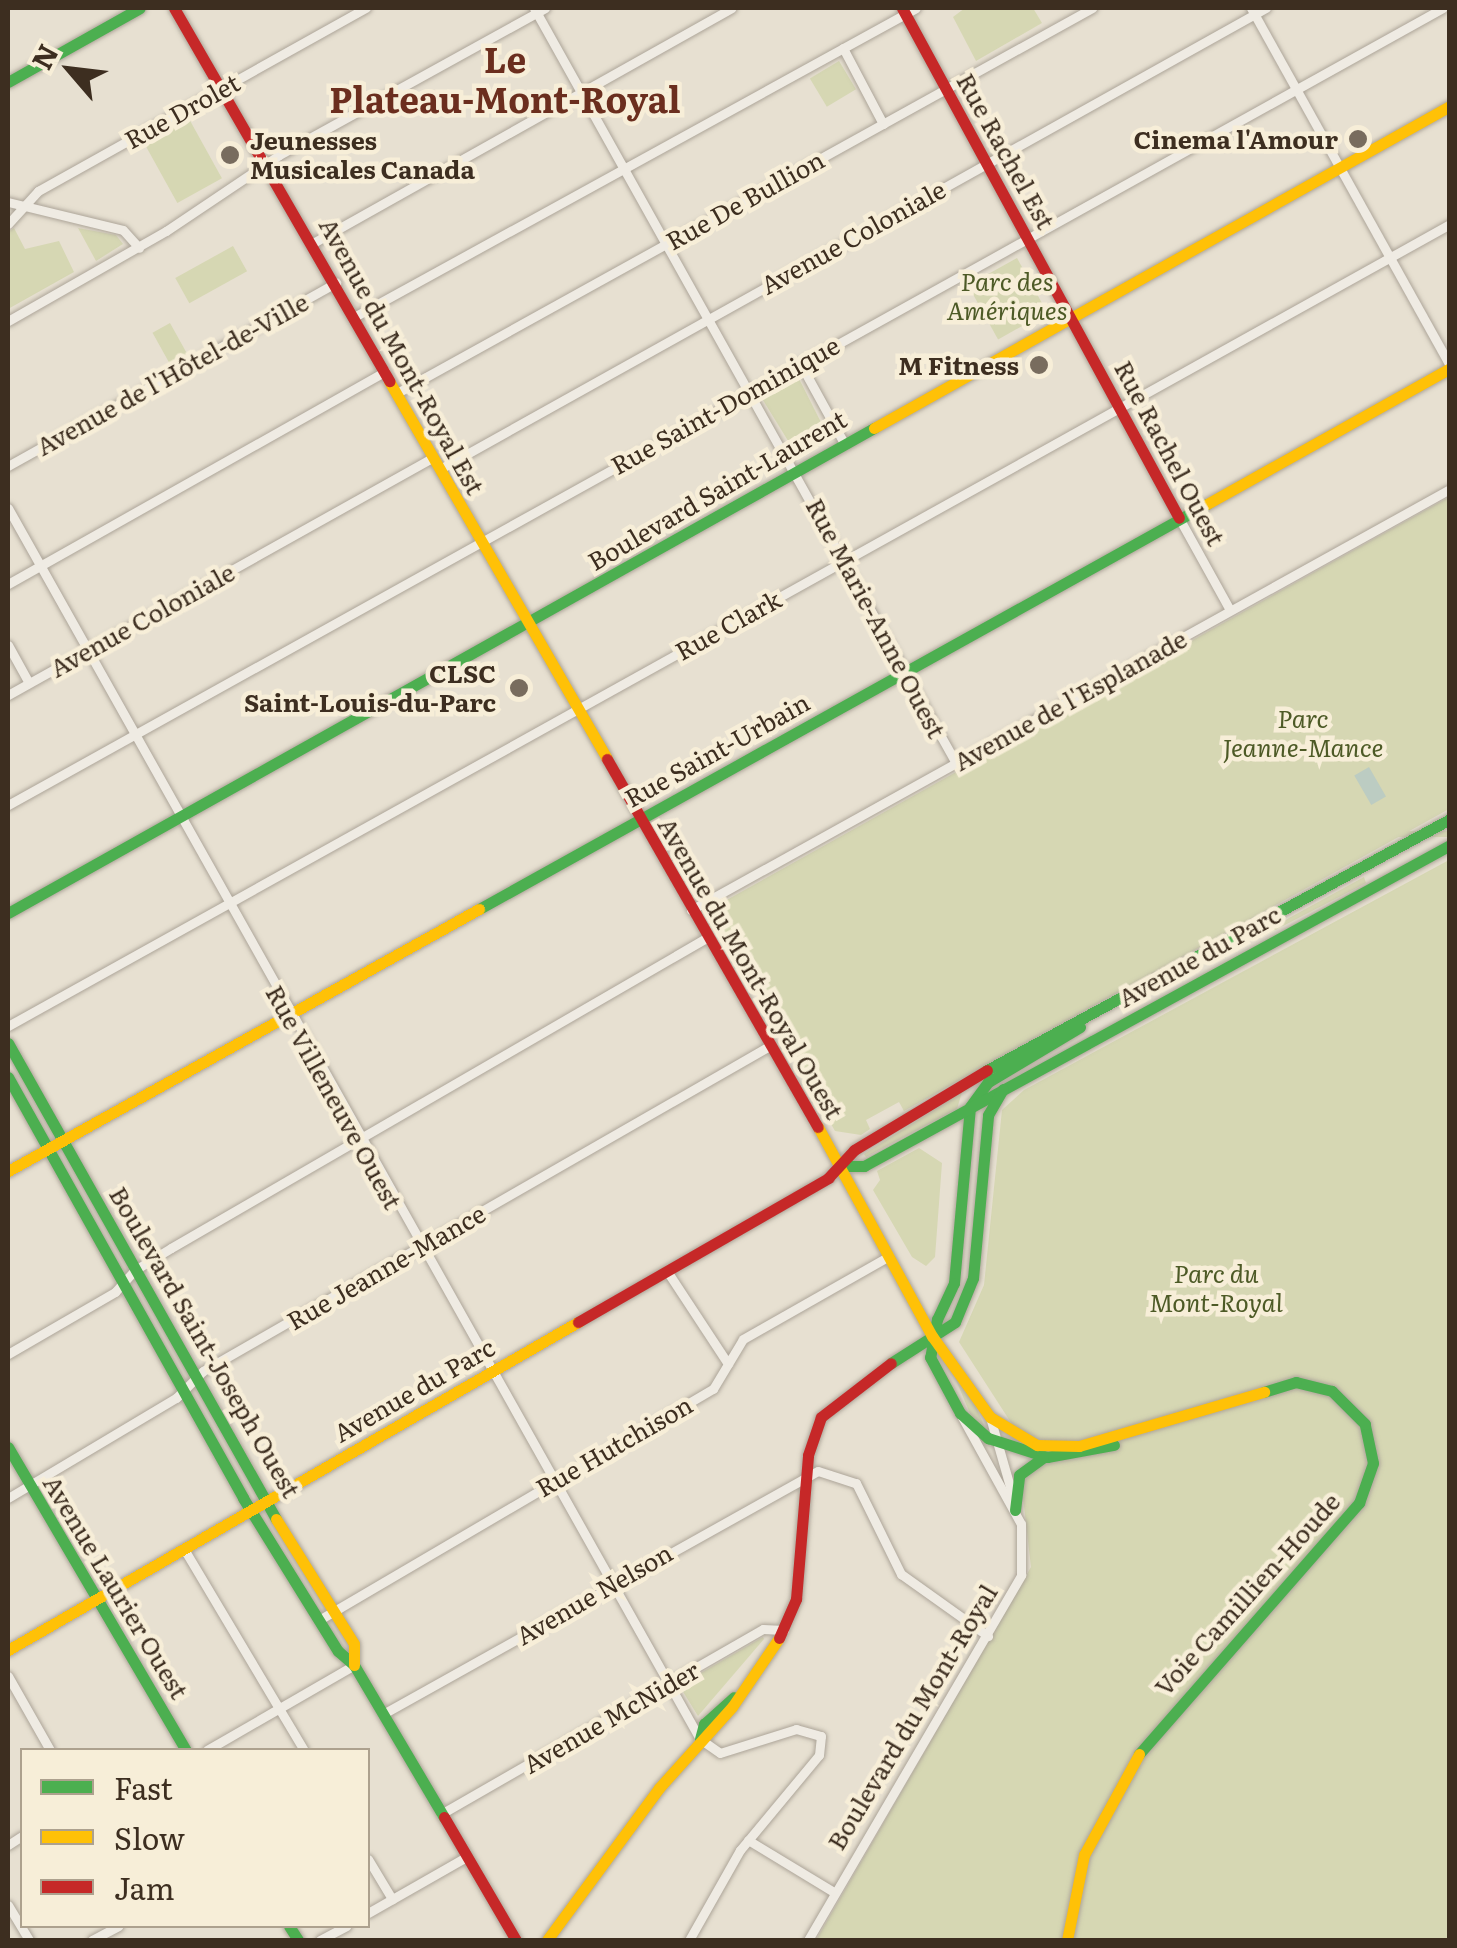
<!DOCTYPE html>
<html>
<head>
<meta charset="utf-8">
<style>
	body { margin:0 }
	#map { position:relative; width:1457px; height:1948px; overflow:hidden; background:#e7e0d1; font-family:Literata,serif }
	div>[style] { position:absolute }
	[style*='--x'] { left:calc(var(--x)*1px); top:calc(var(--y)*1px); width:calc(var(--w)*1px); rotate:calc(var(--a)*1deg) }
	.green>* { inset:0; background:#d6d7b3; transform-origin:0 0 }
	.water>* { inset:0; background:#bcccc2; transform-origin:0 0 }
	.roads { filter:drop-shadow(0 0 2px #ada599) drop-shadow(0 0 2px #ada599) }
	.street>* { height:9px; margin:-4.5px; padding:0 4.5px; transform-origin:4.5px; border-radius:4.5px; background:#efebe3 }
	.fast>* { height:11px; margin:-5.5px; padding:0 5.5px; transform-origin:5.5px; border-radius:5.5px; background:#4caf50 }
	.slow>* { height:11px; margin:-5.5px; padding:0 5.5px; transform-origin:5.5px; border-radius:5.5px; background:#ffc107 }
	.jam>* { height:11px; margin:-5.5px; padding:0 5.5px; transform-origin:5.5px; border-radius:5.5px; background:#c62828 }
	.dots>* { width:28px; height:28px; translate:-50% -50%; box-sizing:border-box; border:5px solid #f7eed8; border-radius:50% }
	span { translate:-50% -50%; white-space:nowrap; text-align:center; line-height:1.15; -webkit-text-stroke:9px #f7eed8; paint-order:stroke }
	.street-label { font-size:25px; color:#3d2e20 }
	.poi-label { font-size:25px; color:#3d2e20; font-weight:700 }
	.right { translate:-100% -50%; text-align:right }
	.left { translate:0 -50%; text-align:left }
	.park-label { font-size:25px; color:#4d5a26; font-style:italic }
	.district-label { font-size:35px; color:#6b2e1e; font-weight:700 }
	.frame { position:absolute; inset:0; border:10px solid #3d2e20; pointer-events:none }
	.legend { position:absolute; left:20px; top:1748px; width:350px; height:180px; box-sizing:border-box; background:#f7eed8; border:2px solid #ada18e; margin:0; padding:12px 18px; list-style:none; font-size:30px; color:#3d2e20 }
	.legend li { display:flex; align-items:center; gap:20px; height:50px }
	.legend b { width:50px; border:2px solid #ada18e }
	.north { position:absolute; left:20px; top:20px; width:100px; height:100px; -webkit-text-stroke:8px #f7eed8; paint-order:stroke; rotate:298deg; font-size:28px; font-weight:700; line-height:40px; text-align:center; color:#3d2e20 }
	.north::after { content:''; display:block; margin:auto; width:35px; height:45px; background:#3d2e20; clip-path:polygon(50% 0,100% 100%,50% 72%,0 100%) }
</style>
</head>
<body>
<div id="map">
	<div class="green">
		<i style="clip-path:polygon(965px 8px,1033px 8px,1042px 23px,976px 61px,953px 17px)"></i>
		<i style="left:839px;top:61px;width:33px;height:34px;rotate:59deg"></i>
		<i style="left:188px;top:117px;width:70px;height:51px;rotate:61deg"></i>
		<i style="clip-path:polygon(14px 228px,25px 249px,59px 241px,74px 272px,8px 309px,8px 232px)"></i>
		<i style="clip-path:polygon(78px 228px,116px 235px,123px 244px,96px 261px)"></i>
		<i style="left:233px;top:246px;width:29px;height:66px;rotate:61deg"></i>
		<i style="left:1017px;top:258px;width:62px;height:56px;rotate:61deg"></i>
		<i style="left:170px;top:323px;width:37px;height:20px;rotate:61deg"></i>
		<i style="clip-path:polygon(795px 371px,830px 440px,798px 457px,758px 392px)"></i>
		<i style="clip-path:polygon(1449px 497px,1449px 809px,904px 1111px,899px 1102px,866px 1120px,870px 1129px,861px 1135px,835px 1131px,718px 924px,723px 902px)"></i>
		<i style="left:1449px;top:831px;width:6px;height:73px;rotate:90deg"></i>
		<i style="clip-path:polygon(1449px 860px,1449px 1940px,816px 1940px,1031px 1567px,1021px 1480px,1037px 1463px,959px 1342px,984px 1285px,1002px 1110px,1024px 1090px)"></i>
		<i style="clip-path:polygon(1364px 877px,1366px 883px,1260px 938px,1289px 918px)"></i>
		<i style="clip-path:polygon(962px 1092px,957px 1109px,866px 1157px,864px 1154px)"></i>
		<i style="clip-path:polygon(919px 1148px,942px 1163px,935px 1257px,926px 1266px,912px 1257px,873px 1190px,880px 1180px,877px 1171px)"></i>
		<i style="clip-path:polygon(949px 1363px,971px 1396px,987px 1432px,971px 1416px)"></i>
		<i style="clip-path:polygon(763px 1637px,764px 1639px,698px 1716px,682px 1690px,692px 1678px)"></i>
	</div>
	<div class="water">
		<i style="left:1369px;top:767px;width:34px;height:17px;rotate:60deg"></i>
	</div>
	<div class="roads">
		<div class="street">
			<i style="--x:534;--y:8;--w:867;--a:60.8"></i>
			<i style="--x:1251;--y:8;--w:409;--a:60.9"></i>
			<i style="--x:843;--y:48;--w:86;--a:62.2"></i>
			<i style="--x:8;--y:202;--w:118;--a:13.7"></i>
			<i style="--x:123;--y:230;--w:24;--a:48"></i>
			<i style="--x:8;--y:224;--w:45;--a:-47.7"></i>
			<i style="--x:38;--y:191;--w:376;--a:-29.2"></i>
			<i style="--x:313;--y:243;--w:480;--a:-29.3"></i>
			<i style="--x:354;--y:317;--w:641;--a:-28.8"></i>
			<i style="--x:8;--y:321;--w:182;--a:-29.7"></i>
			<i style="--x:166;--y:231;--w:136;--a:-33.9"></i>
			<i style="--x:279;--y:155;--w:304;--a:-28.9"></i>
			<i style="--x:800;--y:363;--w:91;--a:61.2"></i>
			<i style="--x:397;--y:393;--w:795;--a:-28.98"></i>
			<i style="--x:8;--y:466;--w:376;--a:-29.2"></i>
			<i style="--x:440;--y:469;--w:946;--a:-29.17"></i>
			<i style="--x:8;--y:508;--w:1412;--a:60.66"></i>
			<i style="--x:700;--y:1739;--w:24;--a:35"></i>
			<i style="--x:720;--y:1753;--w:80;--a:-17.5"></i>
			<i style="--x:796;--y:1729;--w:26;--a:16"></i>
			<i style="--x:821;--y:1736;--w:19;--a:96"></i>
			<i style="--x:819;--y:1755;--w:124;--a:129.7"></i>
			<i style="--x:740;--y:1850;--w:103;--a:119.5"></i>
			<i style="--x:1179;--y:518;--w:105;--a:61"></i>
			<i style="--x:8;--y:584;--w:433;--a:-29.4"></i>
			<i style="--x:8;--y:645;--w:43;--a:61.1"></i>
			<i style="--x:8;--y:695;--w:487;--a:-29.2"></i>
			<i style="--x:8;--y:805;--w:1641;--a:-29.05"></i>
			<i style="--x:691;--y:910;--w:868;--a:-29.02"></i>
			<i style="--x:8;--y:1026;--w:1650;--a:-29.08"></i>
			<i style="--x:667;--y:1271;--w:111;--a:56.7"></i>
			<i style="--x:8;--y:1354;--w:124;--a:-30.1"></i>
			<i style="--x:115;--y:1292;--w:30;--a:-48"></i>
			<i style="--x:135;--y:1270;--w:42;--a:-31.4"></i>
			<i style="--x:171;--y:1248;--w:621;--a:-30.08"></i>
			<i style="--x:990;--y:1417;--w:83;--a:74"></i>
			<i style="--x:8;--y:1498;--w:196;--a:-30.8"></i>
			<i style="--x:176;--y:1398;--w:38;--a:-45"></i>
			<i style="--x:203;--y:1371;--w:655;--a:-29.85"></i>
			<i style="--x:184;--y:1549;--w:234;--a:59.2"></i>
			<i style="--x:319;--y:1620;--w:457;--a:-30.4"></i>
			<i style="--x:713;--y:1389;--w:58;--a:-59"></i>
			<i style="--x:743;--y:1339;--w:168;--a:-29.6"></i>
			<i style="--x:8;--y:1676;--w:85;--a:60.4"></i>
			<i style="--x:383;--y:1714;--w:498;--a:-29.2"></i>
			<i style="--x:818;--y:1471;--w:40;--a:18"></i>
			<i style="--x:856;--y:1483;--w:102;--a:63.7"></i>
			<i style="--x:901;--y:1574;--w:107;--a:35.5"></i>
			<i style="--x:207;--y:1750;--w:170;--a:-30"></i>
			<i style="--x:441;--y:1814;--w:371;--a:-29.9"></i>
			<i style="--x:763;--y:1629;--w:21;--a:3"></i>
			<i style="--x:748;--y:1840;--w:100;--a:31.2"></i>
			<i style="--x:8;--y:1845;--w:17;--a:-33"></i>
			<i style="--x:368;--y:1859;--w:47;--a:59"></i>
			<i style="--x:8;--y:1905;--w:41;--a:59"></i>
			<i style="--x:368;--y:1913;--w:113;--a:-29.7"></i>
			<i style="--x:92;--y:1940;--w:30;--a:-28"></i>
			<i style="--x:320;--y:1940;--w:30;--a:-28"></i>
			<i style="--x:808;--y:1940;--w:423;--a:-59.7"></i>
			<i style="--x:1021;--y:1575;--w:51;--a:-90"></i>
			<i style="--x:1021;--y:1524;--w:122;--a:-118.9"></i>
		</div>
		<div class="fast">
			<i style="--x:8;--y:82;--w:151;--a:-29.3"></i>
			<i style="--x:479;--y:909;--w:833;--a:-29.09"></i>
			<i style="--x:8;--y:913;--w:993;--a:-29.25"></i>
			<i style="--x:1080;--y:1027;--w:107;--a:149.1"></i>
			<i style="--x:988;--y:1082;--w:31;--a:126"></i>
			<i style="--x:970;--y:1107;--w:177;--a:95.2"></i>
			<i style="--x:954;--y:1283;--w:40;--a:115"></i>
			<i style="--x:937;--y:1319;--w:39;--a:100"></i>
			<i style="--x:930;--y:1357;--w:64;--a:61.8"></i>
			<i style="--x:960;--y:1413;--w:38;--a:42"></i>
			<i style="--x:988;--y:1438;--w:62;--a:17.9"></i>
			<i style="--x:1047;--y:1457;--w:68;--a:-10.2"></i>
			<i style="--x:8;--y:1043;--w:546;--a:60.62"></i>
			<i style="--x:987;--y:1070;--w:527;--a:-28.46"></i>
			<i style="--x:8;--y:1077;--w:482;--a:60.8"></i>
			<i style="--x:243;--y:1498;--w:180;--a:58.2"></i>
			<i style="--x:338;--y:1651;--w:21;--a:41"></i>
			<i style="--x:354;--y:1665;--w:177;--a:59.4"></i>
			<i style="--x:841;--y:1166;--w:23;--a:0"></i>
			<i style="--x:864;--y:1166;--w:668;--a:-28.71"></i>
			<i style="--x:891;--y:1363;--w:76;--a:-32.6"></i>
			<i style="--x:955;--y:1322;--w:48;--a:-67.8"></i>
			<i style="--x:973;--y:1278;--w:164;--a:-84.7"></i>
			<i style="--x:988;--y:1115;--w:30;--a:-60"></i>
			<i style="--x:8;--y:1447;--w:351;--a:59.6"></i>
			<i style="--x:1015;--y:1510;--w:35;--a:-83"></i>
			<i style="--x:1019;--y:1475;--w:29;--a:-36"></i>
			<i style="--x:700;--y:1739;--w:16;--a:-75"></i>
			<i style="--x:704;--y:1724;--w:40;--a:-42"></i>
			<i style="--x:1139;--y:1754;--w:334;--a:-48.8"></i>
			<i style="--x:1359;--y:1503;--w:42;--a:-70.7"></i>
			<i style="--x:1373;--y:1463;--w:40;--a:-102"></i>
			<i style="--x:1365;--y:1424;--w:47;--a:-135"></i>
			<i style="--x:1332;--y:1391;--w:37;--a:-166"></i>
			<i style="--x:1296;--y:1382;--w:34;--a:163"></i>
			<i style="--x:289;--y:1926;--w:17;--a:57"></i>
		</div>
		<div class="slow">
			<i style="--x:389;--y:381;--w:436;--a:60"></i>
			<i style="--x:874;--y:428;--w:660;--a:-29.21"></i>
			<i style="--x:1207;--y:504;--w:278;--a:-29.2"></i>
			<i style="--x:818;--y:1127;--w:238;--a:61.4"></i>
			<i style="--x:932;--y:1336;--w:100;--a:54.4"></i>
			<i style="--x:990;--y:1417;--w:55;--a:30.8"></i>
			<i style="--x:1037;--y:1445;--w:42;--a:1.4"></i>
			<i style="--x:1079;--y:1446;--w:193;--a:-16.3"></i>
			<i style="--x:8;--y:1171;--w:539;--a:-29.09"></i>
			<i style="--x:276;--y:1519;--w:147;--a:58"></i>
			<i style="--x:354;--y:1644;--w:21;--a:90"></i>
			<i style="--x:8;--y:1650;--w:658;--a:-29.92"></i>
			<i style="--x:547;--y:1940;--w:189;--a:-53.6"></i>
			<i style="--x:659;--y:1788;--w:109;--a:-48"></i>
			<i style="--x:732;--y:1707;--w:83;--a:-55.7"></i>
			<i style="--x:1067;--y:1940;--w:87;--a:-78.7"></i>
			<i style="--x:1084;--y:1855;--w:115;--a:-61.4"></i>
		</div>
		<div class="jam">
			<i style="--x:174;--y:8;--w:431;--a:60"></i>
			<i style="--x:902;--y:8;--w:580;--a:61.49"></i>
			<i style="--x:607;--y:759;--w:424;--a:60.2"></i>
			<i style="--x:578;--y:1322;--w:289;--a:-29.9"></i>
			<i style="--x:828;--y:1178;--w:38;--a:-47"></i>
			<i style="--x:854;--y:1150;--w:155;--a:-31"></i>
			<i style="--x:779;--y:1638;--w:43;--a:-66.4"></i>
			<i style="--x:796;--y:1599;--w:144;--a:-85.2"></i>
			<i style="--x:808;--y:1455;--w:40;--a:-71.1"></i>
			<i style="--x:821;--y:1417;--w:88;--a:-37.6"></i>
			<i style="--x:444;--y:1817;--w:143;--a:59.7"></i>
		</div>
	</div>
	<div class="dots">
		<i style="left:1358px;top:139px;background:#786c5e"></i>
		<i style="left:230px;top:155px;background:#786c5e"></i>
		<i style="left:1039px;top:365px;background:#786c5e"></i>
		<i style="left:519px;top:688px;background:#786c5e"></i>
	</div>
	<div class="street-label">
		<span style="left:182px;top:111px;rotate:-29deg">Rue Drolet</span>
		<span style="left:1006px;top:151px;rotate:61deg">Rue Rachel Est</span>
		<span style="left:745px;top:200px;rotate:-29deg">Rue De Bullion</span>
		<span style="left:853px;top:237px;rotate:-29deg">Avenue Coloniale</span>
		<span style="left:402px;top:356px;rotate:61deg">Avenue du Mont-Royal Est</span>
		<span style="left:172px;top:374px;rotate:-29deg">Avenue de l'Hôtel-de-Ville</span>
		<span style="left:725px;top:405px;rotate:-29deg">Rue Saint-Dominique</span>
		<span style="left:1170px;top:453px;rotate:62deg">Rue Rachel Ouest</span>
		<span style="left:717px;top:490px;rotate:-30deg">Boulevard Saint-Laurent</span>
		<span style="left:876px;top:618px;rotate:62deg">Rue Marie-Anne Ouest</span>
		<span style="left:142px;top:620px;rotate:-29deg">Avenue Coloniale</span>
		<span style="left:728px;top:625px;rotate:-29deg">Rue Clark</span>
		<span style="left:1070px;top:700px;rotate:-29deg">Avenue de l'Esplanade</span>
		<span style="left:717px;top:750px;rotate:-29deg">Rue Saint-Urbain</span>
		<span style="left:1199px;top:956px;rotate:-29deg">Avenue du Parc</span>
		<span style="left:751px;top:968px;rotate:60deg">Avenue du Mont-Royal Ouest</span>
		<span style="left:334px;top:1097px;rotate:61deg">Rue Villeneuve Ouest</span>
		<span style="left:386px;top:1267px;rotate:-30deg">Rue Jeanne-Mance</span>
		<span style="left:205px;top:1342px;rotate:60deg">Boulevard Saint-Joseph Ouest</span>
		<span style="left:414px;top:1390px;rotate:-30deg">Avenue du Parc</span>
		<span style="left:614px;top:1446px;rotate:-30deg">Rue Hutchison</span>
		<span style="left:116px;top:1587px;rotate:59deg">Avenue Laurier Ouest</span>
		<span style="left:594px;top:1594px;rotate:-30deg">Avenue Nelson</span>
		<span style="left:1247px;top:1594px;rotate:-48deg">Voie Camillien-Houde</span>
		<span style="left:611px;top:1717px;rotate:-30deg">Avenue McNider</span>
		<span style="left:912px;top:1717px;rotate:-59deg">Boulevard du Mont-Royal</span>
	</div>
	<div class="poi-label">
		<span class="right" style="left:1338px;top:139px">Cinema l'Amour</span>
		<span class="left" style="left:250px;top:155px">Jeunesses<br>Musicales Canada</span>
		<span class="right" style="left:1019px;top:365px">M Fitness</span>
		<span class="right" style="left:496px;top:688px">CLSC<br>Saint-Louis-du-Parc</span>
	</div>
	<div class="park-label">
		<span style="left:1007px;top:296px">Parc des<br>Amériques</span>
		<span style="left:1303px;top:733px">Parc<br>Jeanne-Mance</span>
		<span style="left:1216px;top:1288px">Parc du<br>Mont-Royal</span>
	</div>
	<div class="district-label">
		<span style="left:505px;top:78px">Le<br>Plateau-Mont-Royal</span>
	</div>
	<div class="frame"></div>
	<ul class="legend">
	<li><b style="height:12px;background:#4caf50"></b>Fast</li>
	<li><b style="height:12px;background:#ffc107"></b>Slow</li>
	<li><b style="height:12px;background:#c62828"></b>Jam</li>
	</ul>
	<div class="north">N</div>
</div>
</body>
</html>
